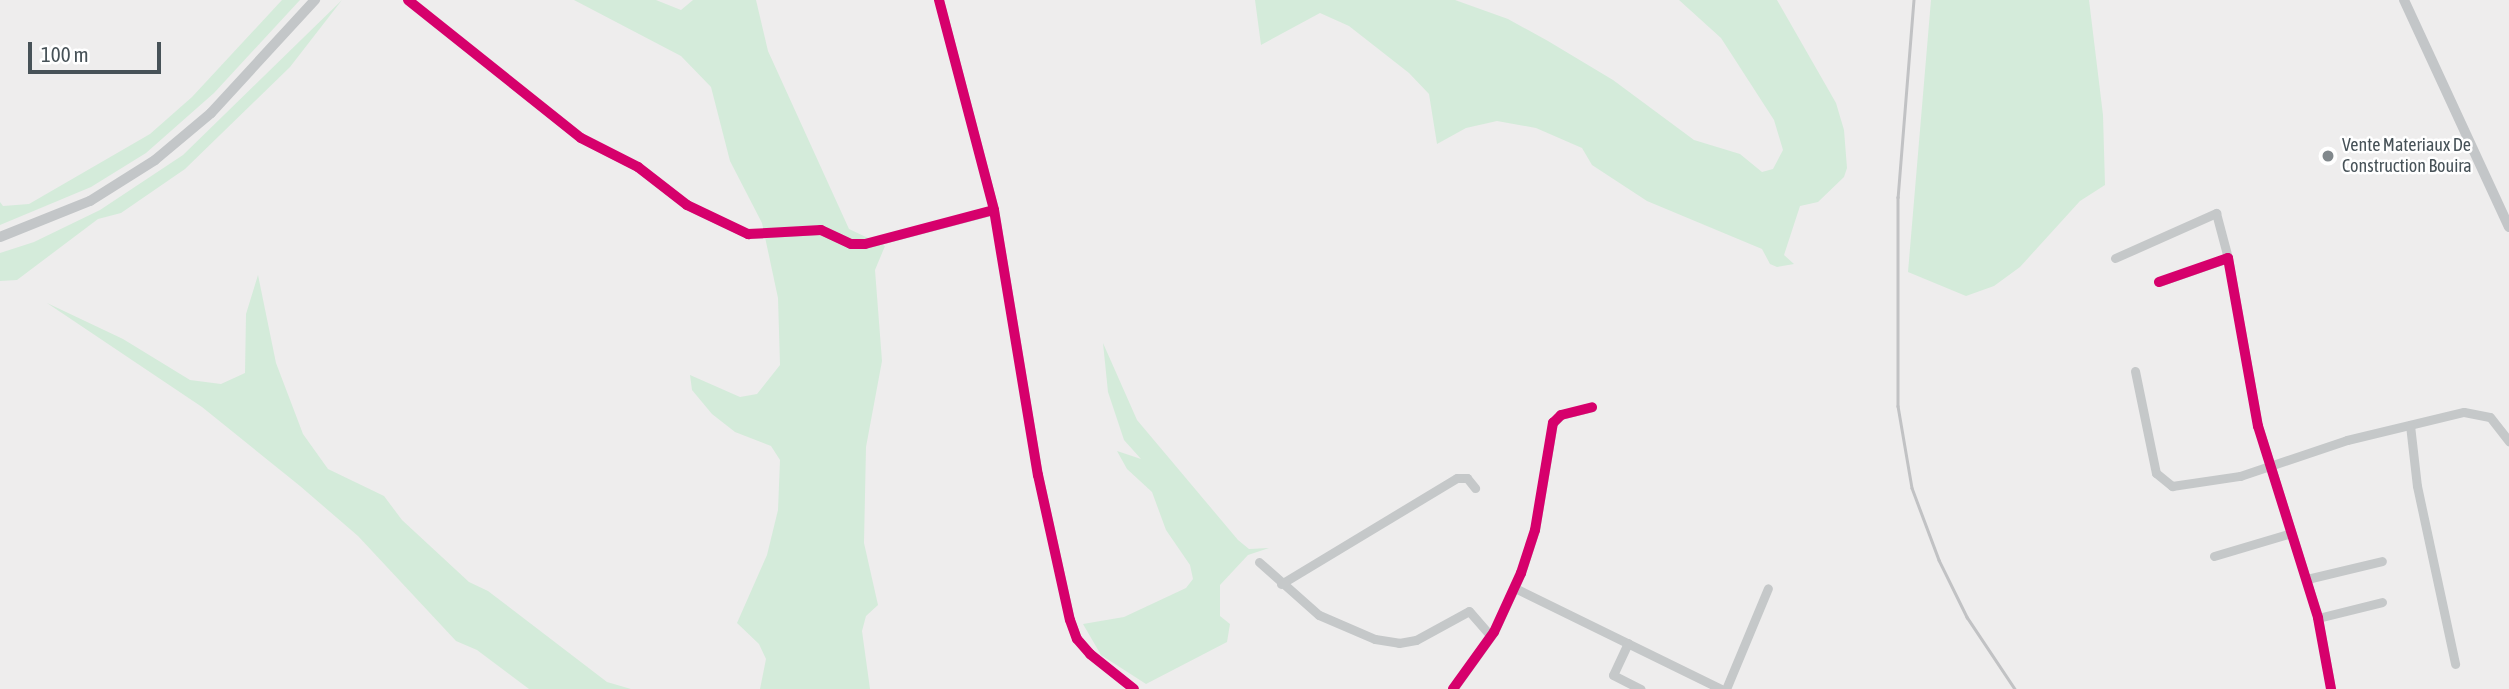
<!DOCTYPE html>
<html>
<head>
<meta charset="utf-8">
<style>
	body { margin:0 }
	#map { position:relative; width:2509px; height:689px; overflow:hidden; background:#eeeded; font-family:"Asap Condensed",sans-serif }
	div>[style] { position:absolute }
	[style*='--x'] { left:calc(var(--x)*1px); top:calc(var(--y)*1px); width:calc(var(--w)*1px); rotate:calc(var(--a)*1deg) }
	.green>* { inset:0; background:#d4ebda }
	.minor>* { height:9px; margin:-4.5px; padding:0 4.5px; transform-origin:4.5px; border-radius:4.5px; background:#c5c8c9 }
	.major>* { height:10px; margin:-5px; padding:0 5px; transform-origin:5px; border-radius:5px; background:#c3c6c8 }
	.rail>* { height:2.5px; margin:-1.25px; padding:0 1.25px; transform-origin:1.25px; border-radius:1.25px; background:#c1c2c4 }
	.cycleway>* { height:10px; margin:-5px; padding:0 5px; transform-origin:5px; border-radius:5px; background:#d6006c }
	.dots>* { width:19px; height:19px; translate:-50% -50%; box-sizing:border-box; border:4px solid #fff; border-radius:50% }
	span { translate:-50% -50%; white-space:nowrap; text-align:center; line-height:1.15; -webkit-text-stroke:5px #fff; paint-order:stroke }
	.poi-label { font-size:18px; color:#475258 }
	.left { translate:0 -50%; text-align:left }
	.scale { position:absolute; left:28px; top:42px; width:133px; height:32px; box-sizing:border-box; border:4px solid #475258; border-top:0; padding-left:9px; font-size:21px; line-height:24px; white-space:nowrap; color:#475258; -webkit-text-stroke:5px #fff; paint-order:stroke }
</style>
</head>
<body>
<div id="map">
	<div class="green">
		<i style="clip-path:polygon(282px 0,300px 0,214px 93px,146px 153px,91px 187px,0 225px,0 202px,3px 206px,29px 204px,150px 134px,192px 97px)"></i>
		<i style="clip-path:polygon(342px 0,290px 67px,185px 169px,121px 213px,98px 219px,17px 280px,0 281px,0 253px,34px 242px,100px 210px,183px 155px)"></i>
		<i style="clip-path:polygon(574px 0,656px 0,681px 10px,693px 0,756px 0,768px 51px,849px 229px,885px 246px,875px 270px,882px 361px,866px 447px,864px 543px,878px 605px,866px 616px,862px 631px,870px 689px,760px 689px,766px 659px,759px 644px,737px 623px,767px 555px,778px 510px,780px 460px,771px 446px,735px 432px,712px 414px,692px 390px,690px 375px,740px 397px,757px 394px,780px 365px,778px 298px,762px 223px,730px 161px,711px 87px,681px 56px)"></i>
		<i style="clip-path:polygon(1255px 0,1455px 0,1508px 19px,1548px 41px,1613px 80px,1694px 140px,1740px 154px,1762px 172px,1773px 169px,1783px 150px,1774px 120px,1721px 38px,1679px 0,1777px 0,1836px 103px,1844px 130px,1847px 168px,1844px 177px,1818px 202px,1800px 206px,1784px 255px,1794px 264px,1777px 267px,1770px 264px,1762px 249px,1647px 201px,1592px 165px,1582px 148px,1536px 128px,1497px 121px,1466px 128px,1437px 144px,1429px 94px,1409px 73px,1349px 26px,1320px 13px,1261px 45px)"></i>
		<i style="clip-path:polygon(1931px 0,2089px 0,2103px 115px,2105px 185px,2080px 201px,2020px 267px,1994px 286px,1966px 296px,1908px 272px)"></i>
		<i style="clip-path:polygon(258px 275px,276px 363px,303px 434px,328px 469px,384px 496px,402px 520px,469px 582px,488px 591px,607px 682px,631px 689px,529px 689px,477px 650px,456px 641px,358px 536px,300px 486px,202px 407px,47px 303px,123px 339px,190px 380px,221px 384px,245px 373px,246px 314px)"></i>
		<i style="clip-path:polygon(1103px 343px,1137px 420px,1238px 540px,1249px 549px,1269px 548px,1248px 555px,1220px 585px,1220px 616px,1230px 624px,1227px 642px,1146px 684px,1101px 655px,1083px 624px,1124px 617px,1186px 588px,1193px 579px,1190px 565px,1166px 530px,1152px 492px,1127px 469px,1117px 451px,1141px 459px,1124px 440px,1108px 392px)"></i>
	</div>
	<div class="minor">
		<i style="--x:408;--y:0;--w:221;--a:38.6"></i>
		<i style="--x:581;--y:138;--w:64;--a:27"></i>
		<i style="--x:638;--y:167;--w:62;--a:37.8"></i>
		<i style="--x:687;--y:205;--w:68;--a:25.4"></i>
		<i style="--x:748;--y:234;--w:73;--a:-3.1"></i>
		<i style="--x:821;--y:230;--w:33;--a:25"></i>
		<i style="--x:851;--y:244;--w:14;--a:0"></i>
		<i style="--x:865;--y:244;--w:133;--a:-14.8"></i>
		<i style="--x:939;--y:0;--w:217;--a:75.3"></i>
		<i style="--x:994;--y:210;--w:269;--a:80.6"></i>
		<i style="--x:1038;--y:475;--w:148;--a:77.6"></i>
		<i style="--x:1070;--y:620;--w:20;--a:70"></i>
		<i style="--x:1077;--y:639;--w:20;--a:49"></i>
		<i style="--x:1090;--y:654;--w:56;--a:38.5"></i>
		<i style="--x:2115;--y:258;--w:111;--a:-24"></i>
		<i style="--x:2216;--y:213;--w:47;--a:75.1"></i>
		<i style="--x:2159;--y:282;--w:73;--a:-19.2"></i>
		<i style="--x:2228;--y:258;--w:171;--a:79.9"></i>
		<i style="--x:2258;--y:426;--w:201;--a:72.6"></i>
		<i style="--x:2318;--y:618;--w:72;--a:79.6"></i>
		<i style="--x:2135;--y:371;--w:104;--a:78.4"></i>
		<i style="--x:2156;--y:473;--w:21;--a:39"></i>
		<i style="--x:2172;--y:486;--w:69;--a:-8.4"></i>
		<i style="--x:2240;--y:476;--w:113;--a:-18.6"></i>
		<i style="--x:2347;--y:440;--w:120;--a:-13.5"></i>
		<i style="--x:2464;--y:412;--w:26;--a:11"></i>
		<i style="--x:2490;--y:417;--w:31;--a:52"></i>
		<i style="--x:2410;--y:425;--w:61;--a:83.5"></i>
		<i style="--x:2417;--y:486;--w:182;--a:77.9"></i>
		<i style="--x:2214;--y:556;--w:80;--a:-16.6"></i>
		<i style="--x:1259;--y:562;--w:80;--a:41.5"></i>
		<i style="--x:1319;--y:615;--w:61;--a:23.2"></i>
		<i style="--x:1375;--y:639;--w:24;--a:9"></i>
		<i style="--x:1399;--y:643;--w:17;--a:-10"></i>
		<i style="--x:1416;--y:640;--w:60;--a:-28.7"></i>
		<i style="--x:1469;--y:611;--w:33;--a:49"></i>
		<i style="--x:2307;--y:579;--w:77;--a:-13.5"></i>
		<i style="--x:1281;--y:584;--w:205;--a:-31.1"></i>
		<i style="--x:1457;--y:478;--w:10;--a:0"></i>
		<i style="--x:1467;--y:478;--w:13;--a:51"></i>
		<i style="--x:1515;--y:588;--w:229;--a:26.1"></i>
		<i style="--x:2318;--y:618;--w:66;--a:-14"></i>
		<i style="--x:1628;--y:643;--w:35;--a:115"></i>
		<i style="--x:1613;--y:675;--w:31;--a:27"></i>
		<i style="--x:1453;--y:689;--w:70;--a:-54.3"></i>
		<i style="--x:1494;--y:632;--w:65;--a:-65.4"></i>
		<i style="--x:1521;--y:573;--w:45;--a:-72"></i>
		<i style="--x:1535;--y:530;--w:109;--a:-80.5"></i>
		<i style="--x:1553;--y:423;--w:11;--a:-45"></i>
		<i style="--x:1561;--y:415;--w:32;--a:-14"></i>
		<i style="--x:1726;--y:689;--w:109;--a:-67.4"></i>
	</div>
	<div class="major">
		<i style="--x:2404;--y:0;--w:250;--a:65.2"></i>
		<i style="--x:0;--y:237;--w:97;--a:-21.8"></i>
		<i style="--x:90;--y:201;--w:77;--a:-32.2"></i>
		<i style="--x:155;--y:160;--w:73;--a:-40"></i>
		<i style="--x:211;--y:113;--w:154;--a:-47.4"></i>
	</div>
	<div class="rail">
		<i style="--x:1914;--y:0;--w:198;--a:94.6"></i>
		<i style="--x:1898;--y:197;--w:209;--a:90"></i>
		<i style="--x:1898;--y:406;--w:83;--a:80.3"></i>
		<i style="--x:1912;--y:488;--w:77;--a:69.4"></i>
		<i style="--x:1939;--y:560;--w:64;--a:63.8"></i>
		<i style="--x:1967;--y:617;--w:87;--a:56.3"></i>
	</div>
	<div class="cycleway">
		<i style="--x:408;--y:0;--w:221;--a:38.6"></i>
		<i style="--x:581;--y:138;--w:64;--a:27"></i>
		<i style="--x:638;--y:167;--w:62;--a:37.8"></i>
		<i style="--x:687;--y:205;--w:68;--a:25.4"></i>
		<i style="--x:748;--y:234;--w:73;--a:-3.1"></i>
		<i style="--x:821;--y:230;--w:33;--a:25"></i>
		<i style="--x:851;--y:244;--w:14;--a:0"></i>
		<i style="--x:865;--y:244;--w:133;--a:-14.8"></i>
		<i style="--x:939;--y:0;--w:217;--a:75.3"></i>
		<i style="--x:994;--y:210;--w:269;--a:80.6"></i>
		<i style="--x:1038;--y:475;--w:148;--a:77.6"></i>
		<i style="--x:1070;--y:620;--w:20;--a:70"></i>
		<i style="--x:1077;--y:639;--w:20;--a:49"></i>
		<i style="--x:1090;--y:654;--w:56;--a:38.5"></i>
		<i style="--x:2159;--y:282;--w:73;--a:-19.2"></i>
		<i style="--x:2228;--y:258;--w:171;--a:79.9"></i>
		<i style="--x:2258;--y:426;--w:201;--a:72.6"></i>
		<i style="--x:2318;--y:618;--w:72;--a:79.6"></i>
		<i style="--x:1453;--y:689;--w:70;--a:-54.3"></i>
		<i style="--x:1494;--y:632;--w:65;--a:-65.4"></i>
		<i style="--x:1521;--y:573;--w:45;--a:-72"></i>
		<i style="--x:1535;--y:530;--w:109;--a:-80.5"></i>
		<i style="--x:1553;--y:423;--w:11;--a:-45"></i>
		<i style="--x:1561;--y:415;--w:32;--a:-14"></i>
	</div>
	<div class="dots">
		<i style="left:2328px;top:156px;background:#81888c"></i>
	</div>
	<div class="poi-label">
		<span class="left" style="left:2342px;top:156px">Vente Materiaux De<br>Construction Bouira</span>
	</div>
	<div class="scale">100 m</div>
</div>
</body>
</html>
